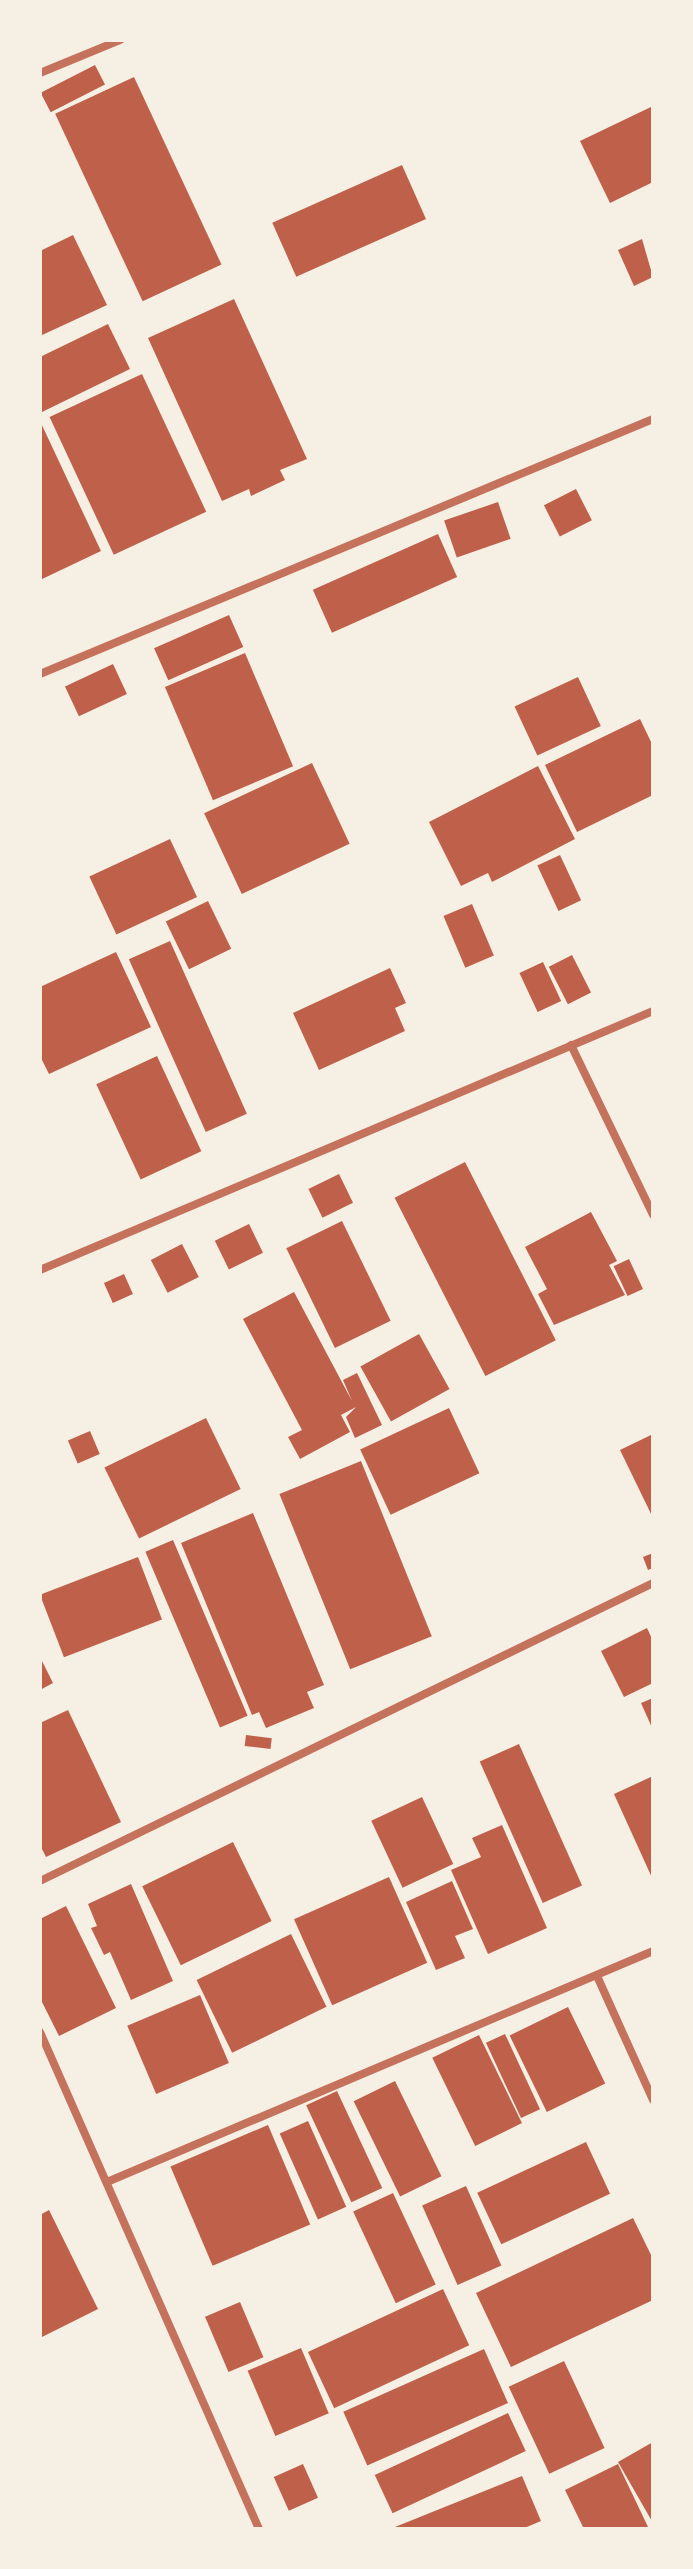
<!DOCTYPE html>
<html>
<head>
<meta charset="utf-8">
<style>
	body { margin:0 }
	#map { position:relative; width:693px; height:2569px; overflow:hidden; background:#f6efe4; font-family:"PT Serif",serif }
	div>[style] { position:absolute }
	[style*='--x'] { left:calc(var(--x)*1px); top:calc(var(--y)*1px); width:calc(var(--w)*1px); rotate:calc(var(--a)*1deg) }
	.building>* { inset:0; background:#bf614a; transform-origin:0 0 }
	.minor>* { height:8px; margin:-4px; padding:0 4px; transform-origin:4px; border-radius:4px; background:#c5725c }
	span { translate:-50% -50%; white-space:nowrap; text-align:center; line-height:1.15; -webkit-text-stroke:6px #f6efe4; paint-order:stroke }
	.frame { position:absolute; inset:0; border:42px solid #f6efe4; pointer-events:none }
</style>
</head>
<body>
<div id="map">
	<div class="building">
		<i style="left:95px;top:65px;width:22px;height:61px;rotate:63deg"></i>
		<i style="left:134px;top:77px;width:207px;height:87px;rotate:65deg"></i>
		<i style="clip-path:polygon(653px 106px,653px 182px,610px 203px,580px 141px)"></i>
		<i style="left:402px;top:165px;width:59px;height:142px;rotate:66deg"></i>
		<i style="clip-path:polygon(73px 235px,107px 305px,40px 336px,40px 251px)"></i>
		<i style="clip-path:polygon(642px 239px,653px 277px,634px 286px,618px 250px)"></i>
		<i style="clip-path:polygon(234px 299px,307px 459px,280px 470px,285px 480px,251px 496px,249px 489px,222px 501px,148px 338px)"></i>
		<i style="clip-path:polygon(108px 324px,130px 369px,40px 413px,40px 357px)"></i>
		<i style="left:142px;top:374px;width:152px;height:102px;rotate:65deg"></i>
		<i style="clip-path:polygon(40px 421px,101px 551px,40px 580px)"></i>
		<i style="left:576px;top:489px;width:35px;height:36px;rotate:63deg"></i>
		<i style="left:498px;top:502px;width:39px;height:57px;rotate:71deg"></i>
		<i style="left:438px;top:534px;width:47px;height:137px;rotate:66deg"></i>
		<i style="left:229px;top:615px;width:35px;height:82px;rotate:66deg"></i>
		<i style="left:245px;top:653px;width:123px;height:87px;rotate:67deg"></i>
		<i style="left:113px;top:664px;width:33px;height:53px;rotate:65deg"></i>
		<i style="left:578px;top:677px;width:54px;height:70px;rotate:65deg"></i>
		<i style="clip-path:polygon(640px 719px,653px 746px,653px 795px,577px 832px,545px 765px)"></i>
		<i style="left:312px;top:763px;width:89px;height:119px;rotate:65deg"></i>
		<i style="clip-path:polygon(538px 766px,575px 839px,492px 882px,488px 873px,461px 886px,429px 822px)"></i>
		<i style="left:170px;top:839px;width:64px;height:89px;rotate:65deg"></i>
		<i style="left:560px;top:855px;width:50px;height:25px;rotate:65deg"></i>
		<i style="left:208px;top:901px;width:53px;height:47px;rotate:64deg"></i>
		<i style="left:472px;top:904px;width:56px;height:31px;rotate:67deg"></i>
		<i style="left:170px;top:941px;width:189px;height:45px;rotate:66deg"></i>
		<i style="clip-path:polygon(116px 952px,151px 1027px,49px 1074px,40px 1056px,40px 987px)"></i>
		<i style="left:572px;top:955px;width:42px;height:26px;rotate:63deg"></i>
		<i style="left:543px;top:962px;width:43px;height:26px;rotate:65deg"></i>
		<i style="clip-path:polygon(390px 968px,406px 1003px,395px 1008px,405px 1031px,319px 1070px,293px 1013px)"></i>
		<i style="left:157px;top:1056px;width:105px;height:67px;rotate:65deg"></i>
		<i style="left:465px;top:1162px;width:200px;height:79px;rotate:63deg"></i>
		<i style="left:339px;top:1174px;width:32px;height:34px;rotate:64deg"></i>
		<i style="clip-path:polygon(591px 1212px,617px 1261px,609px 1265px,625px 1295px,554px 1325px,538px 1294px,547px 1289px,525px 1247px)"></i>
		<i style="left:342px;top:1221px;width:111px;height:62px;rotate:64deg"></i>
		<i style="left:249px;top:1224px;width:32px;height:38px;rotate:64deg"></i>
		<i style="left:182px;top:1244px;width:37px;height:35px;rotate:63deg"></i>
		<i style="left:629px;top:1259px;width:33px;height:17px;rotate:65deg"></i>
		<i style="left:124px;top:1274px;width:22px;height:22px;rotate:66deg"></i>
		<i style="clip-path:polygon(294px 1292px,352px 1401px,343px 1380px,357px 1373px,382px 1425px,355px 1438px,346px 1417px,356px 1407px,341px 1415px,350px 1432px,300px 1459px,288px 1437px,302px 1430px,243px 1319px)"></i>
		<i style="left:419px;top:1334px;width:63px;height:67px;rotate:61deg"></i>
		<i style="left:449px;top:1408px;width:72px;height:98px;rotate:65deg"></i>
		<i style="left:206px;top:1418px;width:79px;height:113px;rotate:64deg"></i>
		<i style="left:90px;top:1431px;width:25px;height:24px;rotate:67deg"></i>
		<i style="clip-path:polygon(653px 1434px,653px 1518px,620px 1450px)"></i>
		<i style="left:361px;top:1461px;width:189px;height:88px;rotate:68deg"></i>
		<i style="clip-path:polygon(253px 1513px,324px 1685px,307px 1692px,314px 1708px,266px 1728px,259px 1712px,252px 1715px,181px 1543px)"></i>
		<i style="left:173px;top:1540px;width:191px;height:30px;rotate:67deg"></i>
		<i style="clip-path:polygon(653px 1553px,653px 1568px,648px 1570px,643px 1557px)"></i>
		<i style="left:138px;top:1557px;width:67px;height:105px;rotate:69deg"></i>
		<i style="clip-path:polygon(647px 1628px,653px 1641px,653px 1683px,624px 1697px,601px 1651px)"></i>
		<i style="clip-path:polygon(40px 1657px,53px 1683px,40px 1690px)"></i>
		<i style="clip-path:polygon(653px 1698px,653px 1730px,641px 1703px)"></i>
		<i style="clip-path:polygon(68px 1710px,121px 1822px,46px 1857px,40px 1845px,40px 1723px)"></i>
		<i style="left:246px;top:1735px;width:26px;height:11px;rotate:7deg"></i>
		<i style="left:519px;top:1744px;width:155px;height:43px;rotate:66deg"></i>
		<i style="clip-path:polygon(653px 1776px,653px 1880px,614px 1794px)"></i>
		<i style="left:422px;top:1797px;width:74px;height:56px;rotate:65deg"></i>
		<i style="clip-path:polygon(502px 1825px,547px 1928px,488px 1954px,451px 1870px,481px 1857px,472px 1838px)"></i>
		<i style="left:233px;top:1842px;width:88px;height:101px;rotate:64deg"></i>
		<i style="left:389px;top:1877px;width:94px;height:104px;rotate:66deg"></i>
		<i style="clip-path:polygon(452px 1881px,473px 1929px,455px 1936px,465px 1958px,436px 1970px,406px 1902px)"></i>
		<i style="clip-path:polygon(131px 1884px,173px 1981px,131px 2000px,110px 1952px,104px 1955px,91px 1928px,97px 1926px,88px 1904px)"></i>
		<i style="clip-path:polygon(66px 1906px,116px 2008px,59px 2036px,40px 1998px,40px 1919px)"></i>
		<i style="left:291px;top:1934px;width:81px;height:105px;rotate:64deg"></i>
		<i style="left:200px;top:1995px;width:74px;height:79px;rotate:67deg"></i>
		<i style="left:568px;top:2007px;width:85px;height:65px;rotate:64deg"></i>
		<i style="left:505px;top:2034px;width:83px;height:21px;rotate:65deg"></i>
		<i style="left:479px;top:2035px;width:98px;height:52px;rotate:64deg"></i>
		<i style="left:395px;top:2081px;width:106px;height:46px;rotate:64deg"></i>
		<i style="left:337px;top:2091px;width:107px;height:34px;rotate:65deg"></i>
		<i style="left:308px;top:2121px;width:94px;height:31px;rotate:66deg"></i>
		<i style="left:268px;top:2125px;width:108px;height:106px;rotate:67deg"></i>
		<i style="left:586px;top:2142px;width:57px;height:120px;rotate:65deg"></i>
		<i style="left:466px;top:2186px;width:87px;height:48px;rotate:66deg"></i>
		<i style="left:393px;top:2193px;width:101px;height:44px;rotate:65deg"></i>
		<i style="clip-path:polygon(49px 2210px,98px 2309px,40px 2338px,40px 2215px)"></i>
		<i style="clip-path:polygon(633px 2218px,653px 2259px,653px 2300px,511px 2367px,476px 2293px)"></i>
		<i style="left:443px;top:2289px;width:62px;height:149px;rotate:65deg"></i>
		<i style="left:240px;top:2302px;width:60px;height:38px;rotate:67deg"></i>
		<i style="left:301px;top:2348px;width:71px;height:58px;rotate:67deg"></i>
		<i style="left:484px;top:2349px;width:59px;height:154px;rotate:66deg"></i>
		<i style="left:564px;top:2361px;width:96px;height:61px;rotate:65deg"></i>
		<i style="left:508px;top:2413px;width:42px;height:147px;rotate:65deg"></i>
		<i style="clip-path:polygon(653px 2442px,653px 2523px,618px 2462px)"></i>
		<i style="left:303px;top:2464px;width:37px;height:32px;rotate:66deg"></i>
		<i style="clip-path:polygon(618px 2464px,649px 2529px,584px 2529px,565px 2490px)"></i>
		<i style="clip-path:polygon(522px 2476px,541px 2521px,522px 2529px,390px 2529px)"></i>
	</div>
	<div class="minor">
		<i style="--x:40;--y:73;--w:87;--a:-22.4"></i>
		<i style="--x:40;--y:674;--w:664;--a:-22.59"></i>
		<i style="--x:571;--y:1045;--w:189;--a:64.2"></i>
		<i style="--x:40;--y:1270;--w:665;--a:-22.9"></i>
		<i style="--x:40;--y:1881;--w:682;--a:-25.93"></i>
		<i style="--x:597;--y:1976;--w:136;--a:65.7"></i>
		<i style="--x:40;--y:2032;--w:543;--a:66.22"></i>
		<i style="--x:107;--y:2182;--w:593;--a:-22.93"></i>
	</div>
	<div class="frame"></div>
</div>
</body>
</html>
